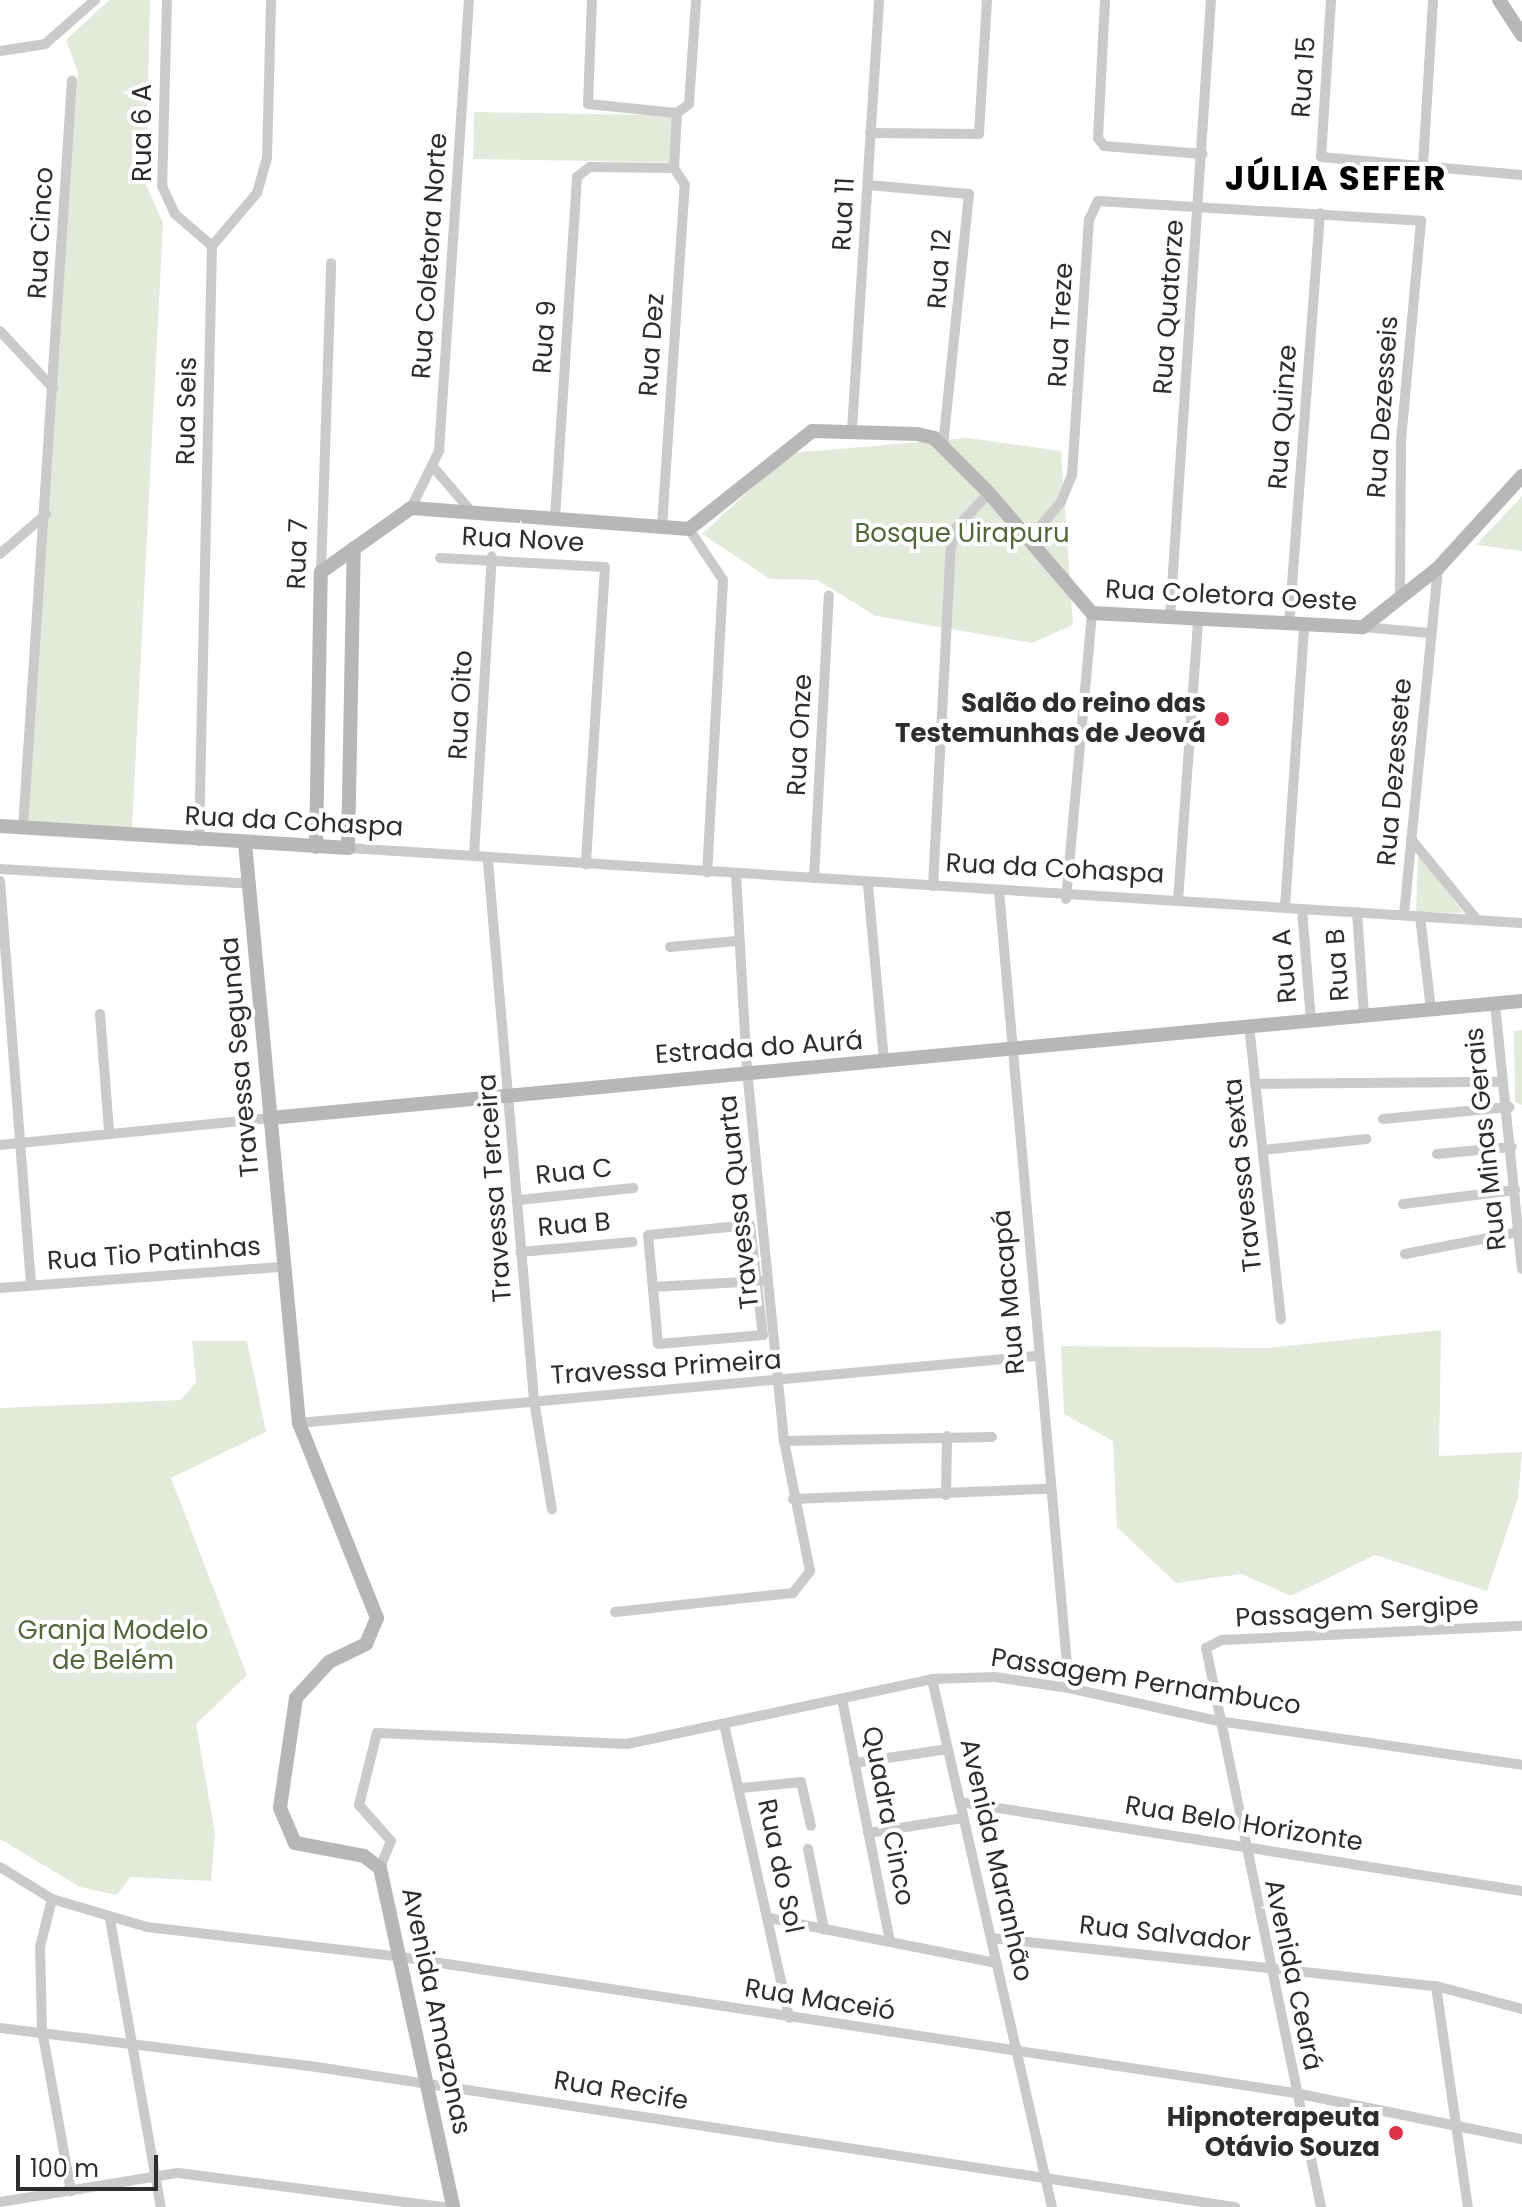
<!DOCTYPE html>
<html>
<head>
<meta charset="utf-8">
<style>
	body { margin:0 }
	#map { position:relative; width:1522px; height:2207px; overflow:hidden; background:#fff; font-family:Poppins,sans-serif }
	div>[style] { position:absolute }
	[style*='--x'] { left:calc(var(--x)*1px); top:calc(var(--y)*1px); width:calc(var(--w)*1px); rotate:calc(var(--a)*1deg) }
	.green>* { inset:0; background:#e4eada; transform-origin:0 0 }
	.street>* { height:10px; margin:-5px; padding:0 5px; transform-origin:5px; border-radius:5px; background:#cacaca }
	.secondary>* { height:14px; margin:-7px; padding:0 7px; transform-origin:7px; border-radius:7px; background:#b7b7b7 }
	.dots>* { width:22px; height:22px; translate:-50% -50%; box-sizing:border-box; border:4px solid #fff; border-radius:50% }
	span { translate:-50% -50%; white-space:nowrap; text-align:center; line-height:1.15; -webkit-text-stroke:8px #fff; paint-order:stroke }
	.street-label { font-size:26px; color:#2d2d2d }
	.park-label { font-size:26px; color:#52673c }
	.poi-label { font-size:26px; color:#2d2d2d; font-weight:700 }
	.right { translate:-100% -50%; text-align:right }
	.district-label { font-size:34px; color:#000; font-weight:700; letter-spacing:2px }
	.scale { position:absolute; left:16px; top:2155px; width:142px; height:36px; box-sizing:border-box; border:4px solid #2d2d2d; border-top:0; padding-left:10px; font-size:24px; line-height:28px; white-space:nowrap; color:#2d2d2d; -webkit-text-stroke:6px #fff; paint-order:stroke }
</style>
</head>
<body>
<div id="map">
	<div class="green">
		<i style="clip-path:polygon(109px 0,150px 0,146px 185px,163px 223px,132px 829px,21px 821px,78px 72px,66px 40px)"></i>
		<i style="left:474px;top:112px;width:200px;height:47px;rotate:1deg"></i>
		<i style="clip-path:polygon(968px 438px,1061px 451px,1073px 625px,1032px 643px,876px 616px,817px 580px,770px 579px,702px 534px,790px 453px)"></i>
		<i style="clip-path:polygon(1522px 496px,1522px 551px,1476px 545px)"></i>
		<i style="clip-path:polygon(1418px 851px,1463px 913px,1416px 912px)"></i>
		<i style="clip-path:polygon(1522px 1030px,1522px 1105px,1515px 1102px,1514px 1031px)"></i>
		<i style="clip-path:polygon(1441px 1330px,1439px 1456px,1522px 1452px,1518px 1498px,1487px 1591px,1375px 1555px,1291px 1596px,1242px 1574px,1176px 1583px,1117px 1527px,1113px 1441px,1064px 1414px,1061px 1346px,1267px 1348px)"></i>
		<i style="clip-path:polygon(192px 1341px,247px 1341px,266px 1432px,171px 1478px,247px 1675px,196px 1724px,215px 1833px,211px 1881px,130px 1877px,117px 1895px,80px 1887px,0 1839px,0 1408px,181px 1400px,196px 1382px)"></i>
	</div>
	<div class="street">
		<i style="--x:167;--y:0;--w:186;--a:91.5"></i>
		<i style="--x:162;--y:186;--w:31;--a:65"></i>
		<i style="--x:175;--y:214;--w:49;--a:40.9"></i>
		<i style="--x:592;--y:0;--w:104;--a:92.2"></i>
		<i style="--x:588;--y:104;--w:89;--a:5.8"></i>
		<i style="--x:677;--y:113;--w:15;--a:-37"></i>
		<i style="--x:689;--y:104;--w:104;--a:-86.1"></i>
		<i style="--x:1105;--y:0;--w:138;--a:92.9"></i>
		<i style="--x:1098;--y:138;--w:10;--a:53"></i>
		<i style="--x:1104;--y:146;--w:99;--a:4.6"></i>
		<i style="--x:1331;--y:0;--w:157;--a:93.6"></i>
		<i style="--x:1321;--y:157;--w:202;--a:5.1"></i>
		<i style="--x:0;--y:51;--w:46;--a:-8.8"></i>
		<i style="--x:45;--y:44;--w:67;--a:-41.3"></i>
		<i style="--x:870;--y:133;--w:109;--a:0.5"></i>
		<i style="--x:979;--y:134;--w:134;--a:-86.6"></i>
		<i style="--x:1423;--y:165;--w:165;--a:-86.5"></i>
		<i style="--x:674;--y:168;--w:55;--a:-86.9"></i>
		<i style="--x:868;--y:185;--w:101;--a:5.1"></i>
		<i style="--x:969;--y:194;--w:254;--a:95.9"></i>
		<i style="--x:0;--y:331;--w:78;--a:47.1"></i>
		<i style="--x:852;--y:430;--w:431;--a:-86.4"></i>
		<i style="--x:435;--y:469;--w:55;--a:49.4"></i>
		<i style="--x:411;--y:508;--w:64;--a:-63.8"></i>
		<i style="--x:439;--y:451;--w:452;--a:-86.2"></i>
		<i style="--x:555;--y:518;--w:342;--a:-86.3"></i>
		<i style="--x:577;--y:177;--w:16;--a:-38"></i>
		<i style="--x:590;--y:167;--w:84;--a:0.7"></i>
		<i style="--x:662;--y:527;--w:343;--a:-86.2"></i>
		<i style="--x:685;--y:185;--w:20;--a:-123"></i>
		<i style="--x:689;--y:529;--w:61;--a:56.3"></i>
		<i style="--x:723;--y:580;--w:293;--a:93.1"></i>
		<i style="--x:1028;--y:541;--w:51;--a:-49.8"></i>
		<i style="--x:1061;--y:502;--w:29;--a:-68"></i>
		<i style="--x:1072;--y:475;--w:256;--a:-86.2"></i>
		<i style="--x:1089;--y:220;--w:21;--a:-65"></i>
		<i style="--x:1098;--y:201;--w:324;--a:3.5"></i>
		<i style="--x:1421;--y:221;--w:222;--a:95.2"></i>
		<i style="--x:1401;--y:442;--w:154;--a:90.4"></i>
		<i style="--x:0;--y:554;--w:61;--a:-41"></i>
		<i style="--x:440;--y:558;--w:165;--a:3.1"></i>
		<i style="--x:605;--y:567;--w:298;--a:93.7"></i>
		<i style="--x:321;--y:572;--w:309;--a:-88.1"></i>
		<i style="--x:1170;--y:617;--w:618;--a:-86.2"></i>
		<i style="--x:1289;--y:625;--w:413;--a:-85.7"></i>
		<i style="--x:1363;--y:627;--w:67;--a:5.1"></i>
		<i style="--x:23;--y:828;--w:749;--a:-86.25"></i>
		<i style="--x:1411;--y:839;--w:104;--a:50.8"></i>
		<i style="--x:199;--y:841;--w:595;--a:-88.75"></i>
		<i style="--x:212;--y:246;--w:70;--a:-49.7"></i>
		<i style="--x:257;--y:193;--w:37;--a:-74"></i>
		<i style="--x:267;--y:157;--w:157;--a:-88.5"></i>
		<i style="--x:348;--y:848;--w:1176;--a:3.66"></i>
		<i style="--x:474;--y:856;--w:300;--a:-86.6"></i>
		<i style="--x:488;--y:861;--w:541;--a:85.12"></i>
		<i style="--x:534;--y:1400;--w:111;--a:80.7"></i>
		<i style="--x:0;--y:869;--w:250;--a:3.4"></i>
		<i style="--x:814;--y:878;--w:283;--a:-87"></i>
		<i style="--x:0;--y:881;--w:405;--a:85.6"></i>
		<i style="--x:868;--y:885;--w:178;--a:84.8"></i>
		<i style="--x:933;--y:886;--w:338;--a:-87"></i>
		<i style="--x:951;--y:548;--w:21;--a:-76"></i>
		<i style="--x:956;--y:528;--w:48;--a:-46.7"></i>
		<i style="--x:999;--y:891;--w:800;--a:84.98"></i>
		<i style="--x:1066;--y:899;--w:287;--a:-84.8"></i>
		<i style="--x:1178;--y:901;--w:283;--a:-85.9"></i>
		<i style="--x:1285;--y:907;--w:283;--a:-86.1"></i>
		<i style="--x:1302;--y:909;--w:111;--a:85.4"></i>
		<i style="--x:1357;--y:912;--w:103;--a:86.1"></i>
		<i style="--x:1404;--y:915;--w:349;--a:-84.4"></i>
		<i style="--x:1420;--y:916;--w:94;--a:83.3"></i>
		<i style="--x:670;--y:947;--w:67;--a:-5.1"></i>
		<i style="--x:1495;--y:1004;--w:266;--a:84.2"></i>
		<i style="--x:100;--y:1014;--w:117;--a:85.6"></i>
		<i style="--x:1249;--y:1025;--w:296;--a:83.8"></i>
		<i style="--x:1255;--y:1084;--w:247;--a:-0.5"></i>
		<i style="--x:1383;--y:1119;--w:127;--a:-5.4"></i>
		<i style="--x:0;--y:1145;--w:271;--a:-5.7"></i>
		<i style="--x:1263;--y:1150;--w:104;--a:-6.1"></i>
		<i style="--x:1437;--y:1154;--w:75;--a:-5.3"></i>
		<i style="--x:519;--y:1200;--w:115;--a:-6"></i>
		<i style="--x:1403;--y:1204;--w:113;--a:-7.1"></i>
		<i style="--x:750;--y:1225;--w:111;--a:83.3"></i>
		<i style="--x:763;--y:1335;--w:105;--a:175.1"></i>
		<i style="--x:658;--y:1344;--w:109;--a:-95.2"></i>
		<i style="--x:648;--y:1235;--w:102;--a:-5.6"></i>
		<i style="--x:520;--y:1252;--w:113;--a:-5.1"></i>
		<i style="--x:1405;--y:1254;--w:115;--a:-11"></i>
		<i style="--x:653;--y:1287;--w:108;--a:-3.2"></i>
		<i style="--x:0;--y:1288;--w:280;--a:-4.3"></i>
		<i style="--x:299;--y:1423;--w:740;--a:-5.19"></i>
		<i style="--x:784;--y:1441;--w:208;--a:-1.1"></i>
		<i style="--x:946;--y:1495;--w:59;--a:-89"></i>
		<i style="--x:793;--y:1499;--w:254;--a:-2.3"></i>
		<i style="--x:615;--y:1612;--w:179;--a:-6.1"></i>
		<i style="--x:793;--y:1593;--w:28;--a:-52"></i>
		<i style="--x:810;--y:1571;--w:133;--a:-101.3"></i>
		<i style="--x:784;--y:1441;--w:372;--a:-95.7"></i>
		<i style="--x:747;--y:1071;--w:196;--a:-93.2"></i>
		<i style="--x:932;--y:1679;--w:541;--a:77.2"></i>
		<i style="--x:842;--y:1699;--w:247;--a:78.8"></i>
		<i style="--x:724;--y:1724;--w:301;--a:77.5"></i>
		<i style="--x:854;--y:1763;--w:95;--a:-8.5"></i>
		<i style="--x:741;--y:1788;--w:60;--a:-5.7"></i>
		<i style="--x:801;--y:1782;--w:45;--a:77.2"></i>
		<i style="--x:960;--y:1802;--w:569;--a:9"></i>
		<i style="--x:868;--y:1833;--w:96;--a:-9"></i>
		<i style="--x:808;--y:1849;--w:82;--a:78.7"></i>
		<i style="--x:0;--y:1867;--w:61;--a:31.6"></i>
		<i style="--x:52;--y:1899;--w:99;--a:16.4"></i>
		<i style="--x:147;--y:1927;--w:256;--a:6.7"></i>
		<i style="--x:401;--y:1957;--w:904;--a:8.65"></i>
		<i style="--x:1295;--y:2093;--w:232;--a:11.5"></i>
		<i style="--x:380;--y:1868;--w:29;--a:-68"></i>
		<i style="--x:391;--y:1841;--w:48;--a:-131.6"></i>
		<i style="--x:359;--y:1805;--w:74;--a:-76"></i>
		<i style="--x:377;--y:1733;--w:250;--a:2.5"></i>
		<i style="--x:627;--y:1744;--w:312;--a:-12"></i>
		<i style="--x:932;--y:1679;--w:63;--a:-1.8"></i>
		<i style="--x:995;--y:1677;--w:75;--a:8.5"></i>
		<i style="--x:1069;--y:1688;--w:153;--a:12.5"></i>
		<i style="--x:1218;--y:1721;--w:307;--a:8.2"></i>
		<i style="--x:52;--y:1899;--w:49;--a:104"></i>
		<i style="--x:40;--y:1947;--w:83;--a:88.6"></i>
		<i style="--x:42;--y:2030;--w:164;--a:79.8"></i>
		<i style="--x:769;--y:1918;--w:232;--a:11.2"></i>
		<i style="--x:110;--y:1919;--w:292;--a:80"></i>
		<i style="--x:991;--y:1938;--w:448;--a:6.2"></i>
		<i style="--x:1436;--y:1986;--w:89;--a:15"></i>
		<i style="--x:1436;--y:1986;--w:223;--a:81.8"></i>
		<i style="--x:0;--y:2028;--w:312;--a:7"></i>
		<i style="--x:310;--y:2066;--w:936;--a:8.67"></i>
		<i style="--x:0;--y:2202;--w:180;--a:-9.3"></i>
		<i style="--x:178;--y:2173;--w:269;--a:7.3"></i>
		<i style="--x:1321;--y:2207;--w:571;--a:-101.62"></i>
		<i style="--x:1206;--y:1648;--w:18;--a:-27"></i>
		<i style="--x:1222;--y:1640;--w:300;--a:-2.7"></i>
	</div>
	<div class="secondary">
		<i style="--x:1499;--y:0;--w:42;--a:56.7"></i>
		<i style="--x:0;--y:826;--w:349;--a:3.6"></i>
		<i style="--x:348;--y:848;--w:300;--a:-88.9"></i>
		<i style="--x:245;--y:843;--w:583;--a:84.68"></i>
		<i style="--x:299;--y:1423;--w:210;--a:68.2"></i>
		<i style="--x:377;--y:1618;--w:28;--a:113"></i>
		<i style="--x:366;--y:1644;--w:41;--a:154.1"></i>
		<i style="--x:329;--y:1662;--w:49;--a:132.5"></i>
		<i style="--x:296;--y:1698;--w:111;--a:98.3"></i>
		<i style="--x:280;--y:1808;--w:38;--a:67"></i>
		<i style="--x:295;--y:1843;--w:70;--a:10.7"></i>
		<i style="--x:364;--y:1856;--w:20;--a:37"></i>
		<i style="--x:380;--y:1868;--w:347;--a:77.8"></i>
		<i style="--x:316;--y:847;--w:275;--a:-89"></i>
		<i style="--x:321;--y:572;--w:110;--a:-35.4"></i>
		<i style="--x:411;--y:508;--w:279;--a:4.3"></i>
		<i style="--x:689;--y:529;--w:157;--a:-38.5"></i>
		<i style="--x:812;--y:431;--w:105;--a:1.6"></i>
		<i style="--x:917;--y:434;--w:17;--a:13"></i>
		<i style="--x:934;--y:438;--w:78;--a:45"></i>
		<i style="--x:989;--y:493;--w:158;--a:49.4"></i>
		<i style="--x:1092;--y:613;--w:271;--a:3"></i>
		<i style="--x:1363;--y:627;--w:95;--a:-38.2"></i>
		<i style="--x:1438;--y:568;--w:125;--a:-47.6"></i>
		<i style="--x:270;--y:1118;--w:1257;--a:-5.34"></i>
	</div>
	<div class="dots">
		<i style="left:1222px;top:719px;background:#df3349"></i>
		<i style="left:1396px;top:2133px;background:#df3349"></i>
	</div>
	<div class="street-label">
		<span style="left:1304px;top:77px;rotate:-86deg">Rua 15</span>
		<span style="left:143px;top:133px;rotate:-90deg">Rua 6 A</span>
		<span style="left:844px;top:214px;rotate:-87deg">Rua 11</span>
		<span style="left:41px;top:233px;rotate:-87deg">Rua Cinco</span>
		<span style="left:430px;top:256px;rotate:-86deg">Rua Coletora Norte</span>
		<span style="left:940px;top:269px;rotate:-86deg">Rua 12</span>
		<span style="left:1169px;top:307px;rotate:-86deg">Rua Quatorze</span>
		<span style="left:1061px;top:325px;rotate:-87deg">Rua Treze</span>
		<span style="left:545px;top:337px;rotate:-86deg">Rua 9</span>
		<span style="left:652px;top:345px;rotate:-86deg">Rua Dez</span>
		<span style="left:1383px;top:407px;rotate:-86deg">Rua Dezesseis</span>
		<span style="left:187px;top:411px;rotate:-89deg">Rua Seis</span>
		<span style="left:1283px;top:417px;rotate:-86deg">Rua Quinze</span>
		<span style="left:523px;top:540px;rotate:3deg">Rua Nove</span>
		<span style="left:298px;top:554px;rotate:-88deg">Rua 7</span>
		<span style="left:1231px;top:596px;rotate:3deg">Rua Coletora Oeste</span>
		<span style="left:461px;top:705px;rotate:-87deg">Rua Oito</span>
		<span style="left:800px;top:735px;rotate:-87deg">Rua Onze</span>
		<span style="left:1395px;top:772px;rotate:-85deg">Rua Dezessete</span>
		<span style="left:294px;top:822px;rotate:3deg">Rua da Cohaspa</span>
		<span style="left:1055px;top:869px;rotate:3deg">Rua da Cohaspa</span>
		<span style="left:1338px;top:965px;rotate:-94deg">Rua B</span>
		<span style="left:1285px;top:966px;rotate:-95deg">Rua A</span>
		<span style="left:759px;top:1048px;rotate:-4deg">Estrada do Aurá</span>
		<span style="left:240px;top:1057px;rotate:-95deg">Travessa Segunda</span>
		<span style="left:1486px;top:1139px;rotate:-96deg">Rua Minas Gerais</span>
		<span style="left:574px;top:1172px;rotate:-6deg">Rua C</span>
		<span style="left:1243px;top:1175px;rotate:-96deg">Travessa Sexta</span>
		<span style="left:495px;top:1188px;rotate:-94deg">Travessa Terceira</span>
		<span style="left:739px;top:1202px;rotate:-96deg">Travessa Quarta</span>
		<span style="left:574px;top:1225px;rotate:-5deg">Rua B</span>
		<span style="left:154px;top:1254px;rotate:-4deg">Rua Tio Patinhas</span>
		<span style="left:1009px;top:1292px;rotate:-95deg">Rua Macapá</span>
		<span style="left:666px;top:1368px;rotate:-4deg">Travessa Primeira</span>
		<span style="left:1357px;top:1612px;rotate:-3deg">Passagem Sergipe</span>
		<span style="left:1146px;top:1682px;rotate:9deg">Passagem Pernambuco</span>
		<span style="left:888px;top:1816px;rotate:79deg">Quadra Cinco</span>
		<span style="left:1244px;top:1824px;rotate:9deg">Rua Belo Horizonte</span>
		<span style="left:996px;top:1860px;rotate:77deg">Avenida Maranhão</span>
		<span style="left:780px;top:1866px;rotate:78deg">Rua do Sol</span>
		<span style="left:1165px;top:1934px;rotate:6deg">Rua Salvador</span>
		<span style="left:1293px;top:1975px;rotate:78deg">Avenida Ceará</span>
		<span style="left:820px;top:2000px;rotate:9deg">Rua Maceió</span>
		<span style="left:436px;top:2011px;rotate:78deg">Avenida Amazonas</span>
		<span style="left:621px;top:2091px;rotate:9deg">Rua Recife</span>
	</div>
	<div class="park-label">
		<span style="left:962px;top:534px">Bosque Uirapuru</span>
		<span style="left:113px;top:1646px">Granja Modelo<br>de Belém</span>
	</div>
	<div class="poi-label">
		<span class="right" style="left:1206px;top:719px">Salão do reino das<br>Testemunhas de Jeová</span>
		<span class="right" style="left:1380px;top:2133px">Hipnoterapeuta<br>Otávio Souza</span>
	</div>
	<div class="district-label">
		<span style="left:1336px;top:179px">JÚLIA SEFER</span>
	</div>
	<div class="scale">100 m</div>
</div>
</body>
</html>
